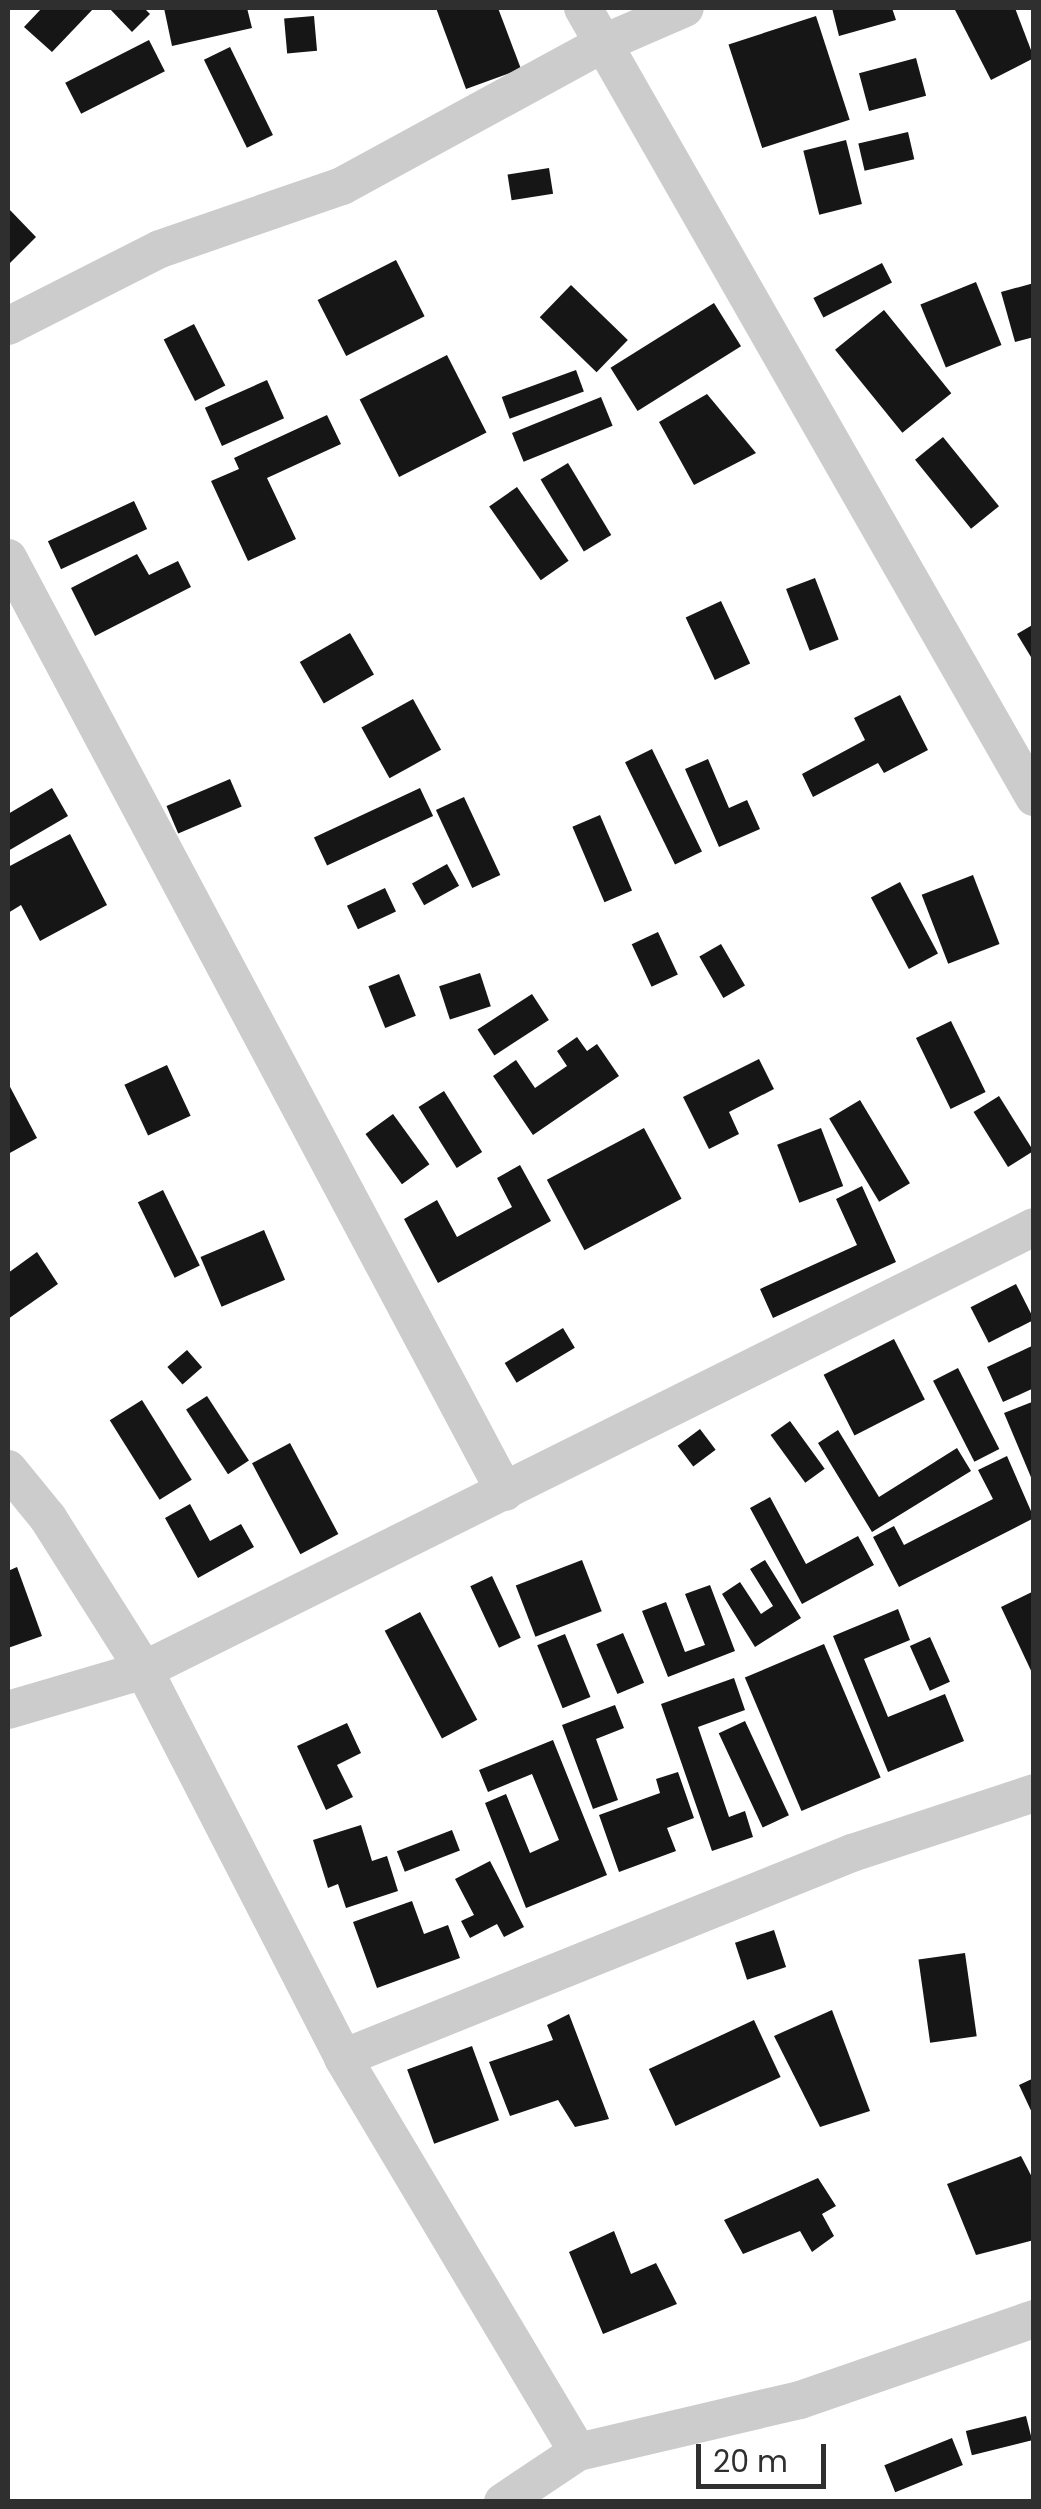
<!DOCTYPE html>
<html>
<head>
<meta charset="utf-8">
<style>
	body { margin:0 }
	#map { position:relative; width:1041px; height:2509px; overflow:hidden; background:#fff; font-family:Poppins,sans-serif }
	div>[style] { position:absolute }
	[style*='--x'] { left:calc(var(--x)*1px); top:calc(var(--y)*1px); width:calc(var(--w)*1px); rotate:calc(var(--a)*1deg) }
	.building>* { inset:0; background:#161616; transform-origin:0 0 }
	.minor>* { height:38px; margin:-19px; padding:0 19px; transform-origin:19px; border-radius:19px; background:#ccc }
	span { translate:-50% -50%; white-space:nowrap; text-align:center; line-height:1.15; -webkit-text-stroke:10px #fff; paint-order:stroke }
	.frame { position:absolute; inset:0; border:10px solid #2f2f2f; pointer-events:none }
	.scale { position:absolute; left:696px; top:2444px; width:130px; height:45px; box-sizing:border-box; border:5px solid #2f2f2f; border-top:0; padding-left:12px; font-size:30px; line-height:35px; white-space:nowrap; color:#2f2f2f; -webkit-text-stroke:8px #fff; paint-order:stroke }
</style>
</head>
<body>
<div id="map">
	<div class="building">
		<i style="clip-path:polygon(42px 8px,94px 8px,52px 52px,24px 27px)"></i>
		<i style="clip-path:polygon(109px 8px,144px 8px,150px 14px,132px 32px)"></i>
		<i style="clip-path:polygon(164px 8px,247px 8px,252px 28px,172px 46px)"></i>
		<i style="clip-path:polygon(436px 8px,498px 8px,521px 69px,466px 89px)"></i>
		<i style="clip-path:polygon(832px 8px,892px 8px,896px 20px,839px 36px)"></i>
		<i style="clip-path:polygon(954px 8px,1015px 8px,1034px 58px,991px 80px)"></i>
		<i style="left:314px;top:16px;width:35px;height:30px;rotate:85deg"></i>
		<i style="left:816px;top:16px;width:109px;height:92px;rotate:72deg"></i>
		<i style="left:149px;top:40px;width:35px;height:94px;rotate:63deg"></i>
		<i style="left:230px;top:47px;width:98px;height:29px;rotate:64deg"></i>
		<i style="left:916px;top:58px;width:39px;height:59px;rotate:75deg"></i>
		<i style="left:908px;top:132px;width:28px;height:51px;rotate:77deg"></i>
		<i style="left:846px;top:140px;width:66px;height:44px;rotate:76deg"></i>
		<i style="left:549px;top:168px;width:26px;height:42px;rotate:81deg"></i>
		<i style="clip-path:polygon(8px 208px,36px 237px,8px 265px)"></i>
		<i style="left:396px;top:260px;width:63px;height:88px;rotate:63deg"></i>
		<i style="left:882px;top:263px;width:22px;height:77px;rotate:63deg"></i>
		<i style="left:976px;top:282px;width:68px;height:60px;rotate:68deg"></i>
		<i style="clip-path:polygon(1034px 283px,1034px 337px,1015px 342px,1001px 292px)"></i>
		<i style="left:571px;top:285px;width:79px;height:45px;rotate:44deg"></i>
		<i style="left:714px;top:303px;width:51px;height:122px;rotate:58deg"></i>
		<i style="left:884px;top:310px;width:107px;height:63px;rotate:51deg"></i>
		<i style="left:194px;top:324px;width:69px;height:34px;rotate:63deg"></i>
		<i style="left:447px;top:355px;width:87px;height:98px;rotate:63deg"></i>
		<i style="left:576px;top:370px;width:23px;height:79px;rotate:70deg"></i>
		<i style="left:267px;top:380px;width:42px;height:68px;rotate:66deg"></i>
		<i style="clip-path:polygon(707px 394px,756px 453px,694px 485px,659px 422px)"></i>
		<i style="left:601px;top:397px;width:31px;height:96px;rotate:68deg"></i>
		<i style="clip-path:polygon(327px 415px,341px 444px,267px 478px,296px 539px,248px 561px,211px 481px,239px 469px,234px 458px)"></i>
		<i style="left:943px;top:437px;width:89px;height:36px;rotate:51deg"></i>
		<i style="left:568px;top:463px;width:84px;height:32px;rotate:59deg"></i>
		<i style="left:517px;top:487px;width:90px;height:34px;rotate:55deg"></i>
		<i style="left:134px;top:501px;width:31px;height:95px;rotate:65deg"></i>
		<i style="clip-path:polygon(137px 554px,149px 575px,178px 561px,191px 587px,95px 636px,71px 588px)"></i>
		<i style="left:815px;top:578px;width:66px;height:31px;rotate:69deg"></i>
		<i style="left:721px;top:601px;width:69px;height:39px;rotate:65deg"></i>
		<i style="clip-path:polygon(1034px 624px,1034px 662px,1017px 634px)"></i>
		<i style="left:350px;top:633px;width:48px;height:58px;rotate:60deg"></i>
		<i style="clip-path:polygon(900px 695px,928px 750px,884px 773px,878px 763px,813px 797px,802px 774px,865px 740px,854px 718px)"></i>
		<i style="left:413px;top:699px;width:58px;height:59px;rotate:61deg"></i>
		<i style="left:652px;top:749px;width:114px;height:30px;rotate:64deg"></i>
		<i style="clip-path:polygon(708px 759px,729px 808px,747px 800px,760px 829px,719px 847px,685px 769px)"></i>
		<i style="left:230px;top:779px;width:30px;height:69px;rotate:67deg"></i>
		<i style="clip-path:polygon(52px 788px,68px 816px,8px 851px,8px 814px)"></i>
		<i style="left:420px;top:788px;width:31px;height:117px;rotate:65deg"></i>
		<i style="left:464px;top:797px;width:86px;height:31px;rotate:65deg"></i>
		<i style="left:600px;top:815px;width:82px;height:30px;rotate:67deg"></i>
		<i style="clip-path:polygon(70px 834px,107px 905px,40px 941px,21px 905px,8px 913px,8px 867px)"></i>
		<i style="left:447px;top:864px;width:25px;height:40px;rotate:61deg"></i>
		<i style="left:973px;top:875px;width:74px;height:55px;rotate:69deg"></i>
		<i style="left:900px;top:882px;width:81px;height:33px;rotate:62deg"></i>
		<i style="left:385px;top:888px;width:26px;height:42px;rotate:65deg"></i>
		<i style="left:658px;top:932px;width:47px;height:29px;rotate:65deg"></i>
		<i style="left:721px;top:944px;width:48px;height:25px;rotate:60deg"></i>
		<i style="left:480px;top:973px;width:35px;height:43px;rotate:72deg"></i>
		<i style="left:399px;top:974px;width:45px;height:33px;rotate:68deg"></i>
		<i style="left:532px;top:994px;width:31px;height:65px;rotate:57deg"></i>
		<i style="left:951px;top:1021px;width:79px;height:39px;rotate:64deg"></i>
		<i style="clip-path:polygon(577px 1037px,587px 1051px,597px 1044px,619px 1076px,533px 1135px,493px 1076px,516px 1060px,535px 1088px,567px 1066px,557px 1051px)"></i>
		<i style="clip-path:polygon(759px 1059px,774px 1089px,729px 1112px,739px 1134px,709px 1149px,683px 1097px)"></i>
		<i style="left:167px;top:1065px;width:56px;height:47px;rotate:65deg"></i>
		<i style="clip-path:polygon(8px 1083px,37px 1138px,8px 1154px)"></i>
		<i style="left:444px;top:1091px;width:72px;height:30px;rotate:58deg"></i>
		<i style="left:999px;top:1096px;width:65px;height:30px;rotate:58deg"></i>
		<i style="left:860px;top:1100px;width:97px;height:36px;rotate:59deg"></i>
		<i style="left:393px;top:1114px;width:62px;height:34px;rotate:54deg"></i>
		<i style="left:644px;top:1128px;width:80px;height:110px;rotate:62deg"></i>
		<i style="left:821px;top:1128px;width:62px;height:47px;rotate:69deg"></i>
		<i style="clip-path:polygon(520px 1165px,551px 1221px,438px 1283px,404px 1219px,437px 1200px,457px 1237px,512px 1207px,497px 1178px)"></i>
		<i style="clip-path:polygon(862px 1186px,896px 1262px,773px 1318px,760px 1289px,857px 1245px,836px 1199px)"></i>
		<i style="left:163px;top:1190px;width:84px;height:28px;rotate:64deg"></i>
		<i style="left:264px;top:1230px;width:54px;height:69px;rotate:67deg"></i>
		<i style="clip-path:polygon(37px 1252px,58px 1284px,8px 1319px,8px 1273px)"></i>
		<i style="left:1016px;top:1284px;width:40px;height:51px;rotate:63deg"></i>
		<i style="left:563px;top:1328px;width:23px;height:68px;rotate:59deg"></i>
		<i style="left:894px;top:1339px;width:68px;height:79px;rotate:63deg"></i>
		<i style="clip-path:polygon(1034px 1345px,1034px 1388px,1003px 1402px,987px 1367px)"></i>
		<i style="left:187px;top:1350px;width:23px;height:26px;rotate:49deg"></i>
		<i style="left:958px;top:1368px;width:91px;height:28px;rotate:63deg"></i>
		<i style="left:207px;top:1396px;width:77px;height:25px;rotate:57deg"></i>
		<i style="left:142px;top:1400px;width:94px;height:38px;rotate:58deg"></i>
		<i style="clip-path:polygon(1032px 1402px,1034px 1406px,1033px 1482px,1004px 1413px)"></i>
		<i style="left:790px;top:1421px;width:59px;height:24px;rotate:54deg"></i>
		<i style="left:700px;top:1429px;width:26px;height:28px;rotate:53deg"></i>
		<i style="clip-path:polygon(838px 1430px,879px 1497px,957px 1448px,971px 1471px,872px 1532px,818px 1443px)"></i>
		<i style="left:290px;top:1443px;width:103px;height:43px;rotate:62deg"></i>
		<i style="clip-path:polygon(1007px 1456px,1034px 1518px,899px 1587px,873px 1537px,894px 1526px,904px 1545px,993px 1499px,978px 1470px)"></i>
		<i style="clip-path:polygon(770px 1497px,806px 1564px,858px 1536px,874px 1565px,802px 1604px,750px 1508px)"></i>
		<i style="clip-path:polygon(190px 1504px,210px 1541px,241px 1524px,254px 1547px,198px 1578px,165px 1518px)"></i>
		<i style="left:582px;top:1560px;width:55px;height:71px;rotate:69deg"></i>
		<i style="clip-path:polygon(765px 1560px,801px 1618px,755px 1647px,722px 1594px,740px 1582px,761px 1614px,773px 1606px,750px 1569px)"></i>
		<i style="clip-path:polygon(17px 1567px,42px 1636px,8px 1648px,8px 1571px)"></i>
		<i style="left:492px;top:1576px;width:68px;height:24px;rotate:65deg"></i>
		<i style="clip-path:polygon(710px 1585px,735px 1651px,668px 1677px,642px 1611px,666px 1602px,685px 1652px,705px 1645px,685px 1594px)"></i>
		<i style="clip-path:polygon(1034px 1591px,1034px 1677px,1001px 1607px)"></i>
		<i style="clip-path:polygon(898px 1609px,910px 1640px,864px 1659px,888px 1717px,945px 1694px,964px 1741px,888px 1772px,833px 1636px)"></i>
		<i style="left:420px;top:1612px;width:122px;height:40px;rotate:62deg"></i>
		<i style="left:623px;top:1633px;width:54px;height:29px;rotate:67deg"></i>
		<i style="left:565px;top:1634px;width:68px;height:30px;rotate:68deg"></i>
		<i style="left:930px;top:1637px;width:49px;height:22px;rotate:66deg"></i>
		<i style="left:824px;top:1644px;width:145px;height:86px;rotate:67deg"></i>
		<i style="clip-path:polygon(734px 1678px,745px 1710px,698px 1727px,729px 1817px,745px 1811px,753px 1837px,712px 1851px,661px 1704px)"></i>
		<i style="clip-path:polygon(615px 1705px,624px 1728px,596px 1739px,618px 1800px,593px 1809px,562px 1725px)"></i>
		<i style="left:745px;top:1721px;width:104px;height:29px;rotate:65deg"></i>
		<i style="clip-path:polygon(347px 1723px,361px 1753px,337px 1765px,353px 1797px,326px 1810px,297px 1746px)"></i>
		<i style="clip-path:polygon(553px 1740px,607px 1875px,526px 1908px,485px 1803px,506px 1794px,530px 1853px,559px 1840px,532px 1774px,488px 1792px,479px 1770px)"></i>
		<i style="clip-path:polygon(678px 1772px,694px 1818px,667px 1828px,676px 1851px,619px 1872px,599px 1815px,660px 1793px,656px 1779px)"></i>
		<i style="clip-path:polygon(361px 1825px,372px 1861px,387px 1856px,398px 1891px,346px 1908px,338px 1884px,328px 1888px,313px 1840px)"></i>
		<i style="left:452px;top:1830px;width:22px;height:59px;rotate:69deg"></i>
		<i style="clip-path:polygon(490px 1861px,524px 1927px,504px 1937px,497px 1924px,470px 1938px,461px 1921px,474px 1915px,455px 1879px)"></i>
		<i style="clip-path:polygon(412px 1901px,424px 1934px,448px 1925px,460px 1958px,377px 1988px,353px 1922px)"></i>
		<i style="left:774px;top:1930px;width:39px;height:41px;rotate:72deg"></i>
		<i style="left:965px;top:1953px;width:84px;height:47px;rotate:82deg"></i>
		<i style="clip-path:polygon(832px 2010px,870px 2111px,820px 2127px,774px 2036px)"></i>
		<i style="clip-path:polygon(569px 2014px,609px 2119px,575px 2127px,558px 2100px,510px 2116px,489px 2062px,553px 2040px,547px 2025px)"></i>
		<i style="left:754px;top:2020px;width:63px;height:116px;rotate:65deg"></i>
		<i style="left:472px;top:2046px;width:79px;height:69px;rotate:70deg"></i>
		<i style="clip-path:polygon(1034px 2078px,1034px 2117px,1019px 2085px)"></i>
		<i style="clip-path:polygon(1021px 2156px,1034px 2181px,1034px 2240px,976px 2255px,947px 2184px)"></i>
		<i style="clip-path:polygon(818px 2178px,836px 2206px,822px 2214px,834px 2236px,812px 2252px,800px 2231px,743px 2254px,724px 2220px)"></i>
		<i style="clip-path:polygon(614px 2231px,631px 2274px,656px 2263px,677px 2304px,603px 2334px,569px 2252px)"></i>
		<i style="left:1026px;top:2416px;width:25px;height:62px;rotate:76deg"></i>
		<i style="left:952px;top:2438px;width:29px;height:73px;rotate:68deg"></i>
	</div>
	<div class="minor">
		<i style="--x:583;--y:8;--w:909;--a:60.25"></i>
		<i style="--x:8;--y:326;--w:170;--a:-26.9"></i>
		<i style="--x:160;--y:249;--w:193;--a:-19.1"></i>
		<i style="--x:342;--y:186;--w:298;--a:-28.6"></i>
		<i style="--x:604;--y:43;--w:88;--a:-23.4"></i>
		<i style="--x:8;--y:558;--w:1058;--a:61.98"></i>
		<i style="--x:8;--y:1469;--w:63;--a:50.8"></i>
		<i style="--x:48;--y:1518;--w:180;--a:57.7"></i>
		<i style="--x:144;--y:1670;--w:436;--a:62.8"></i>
		<i style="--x:343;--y:2058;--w:459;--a:59.2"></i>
		<i style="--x:8;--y:1710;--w:142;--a:-16.4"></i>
		<i style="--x:144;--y:1670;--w:994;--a:-26.46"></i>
		<i style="--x:343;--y:2058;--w:549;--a:-21.94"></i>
		<i style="--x:852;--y:1853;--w:192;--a:-18.2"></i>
		<i style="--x:503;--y:2502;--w:90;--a:-33.7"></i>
		<i style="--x:578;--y:2452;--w:228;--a:-13.2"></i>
		<i style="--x:800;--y:2400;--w:248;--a:-19.1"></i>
	</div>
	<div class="frame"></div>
	<div class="scale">20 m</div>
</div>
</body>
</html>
